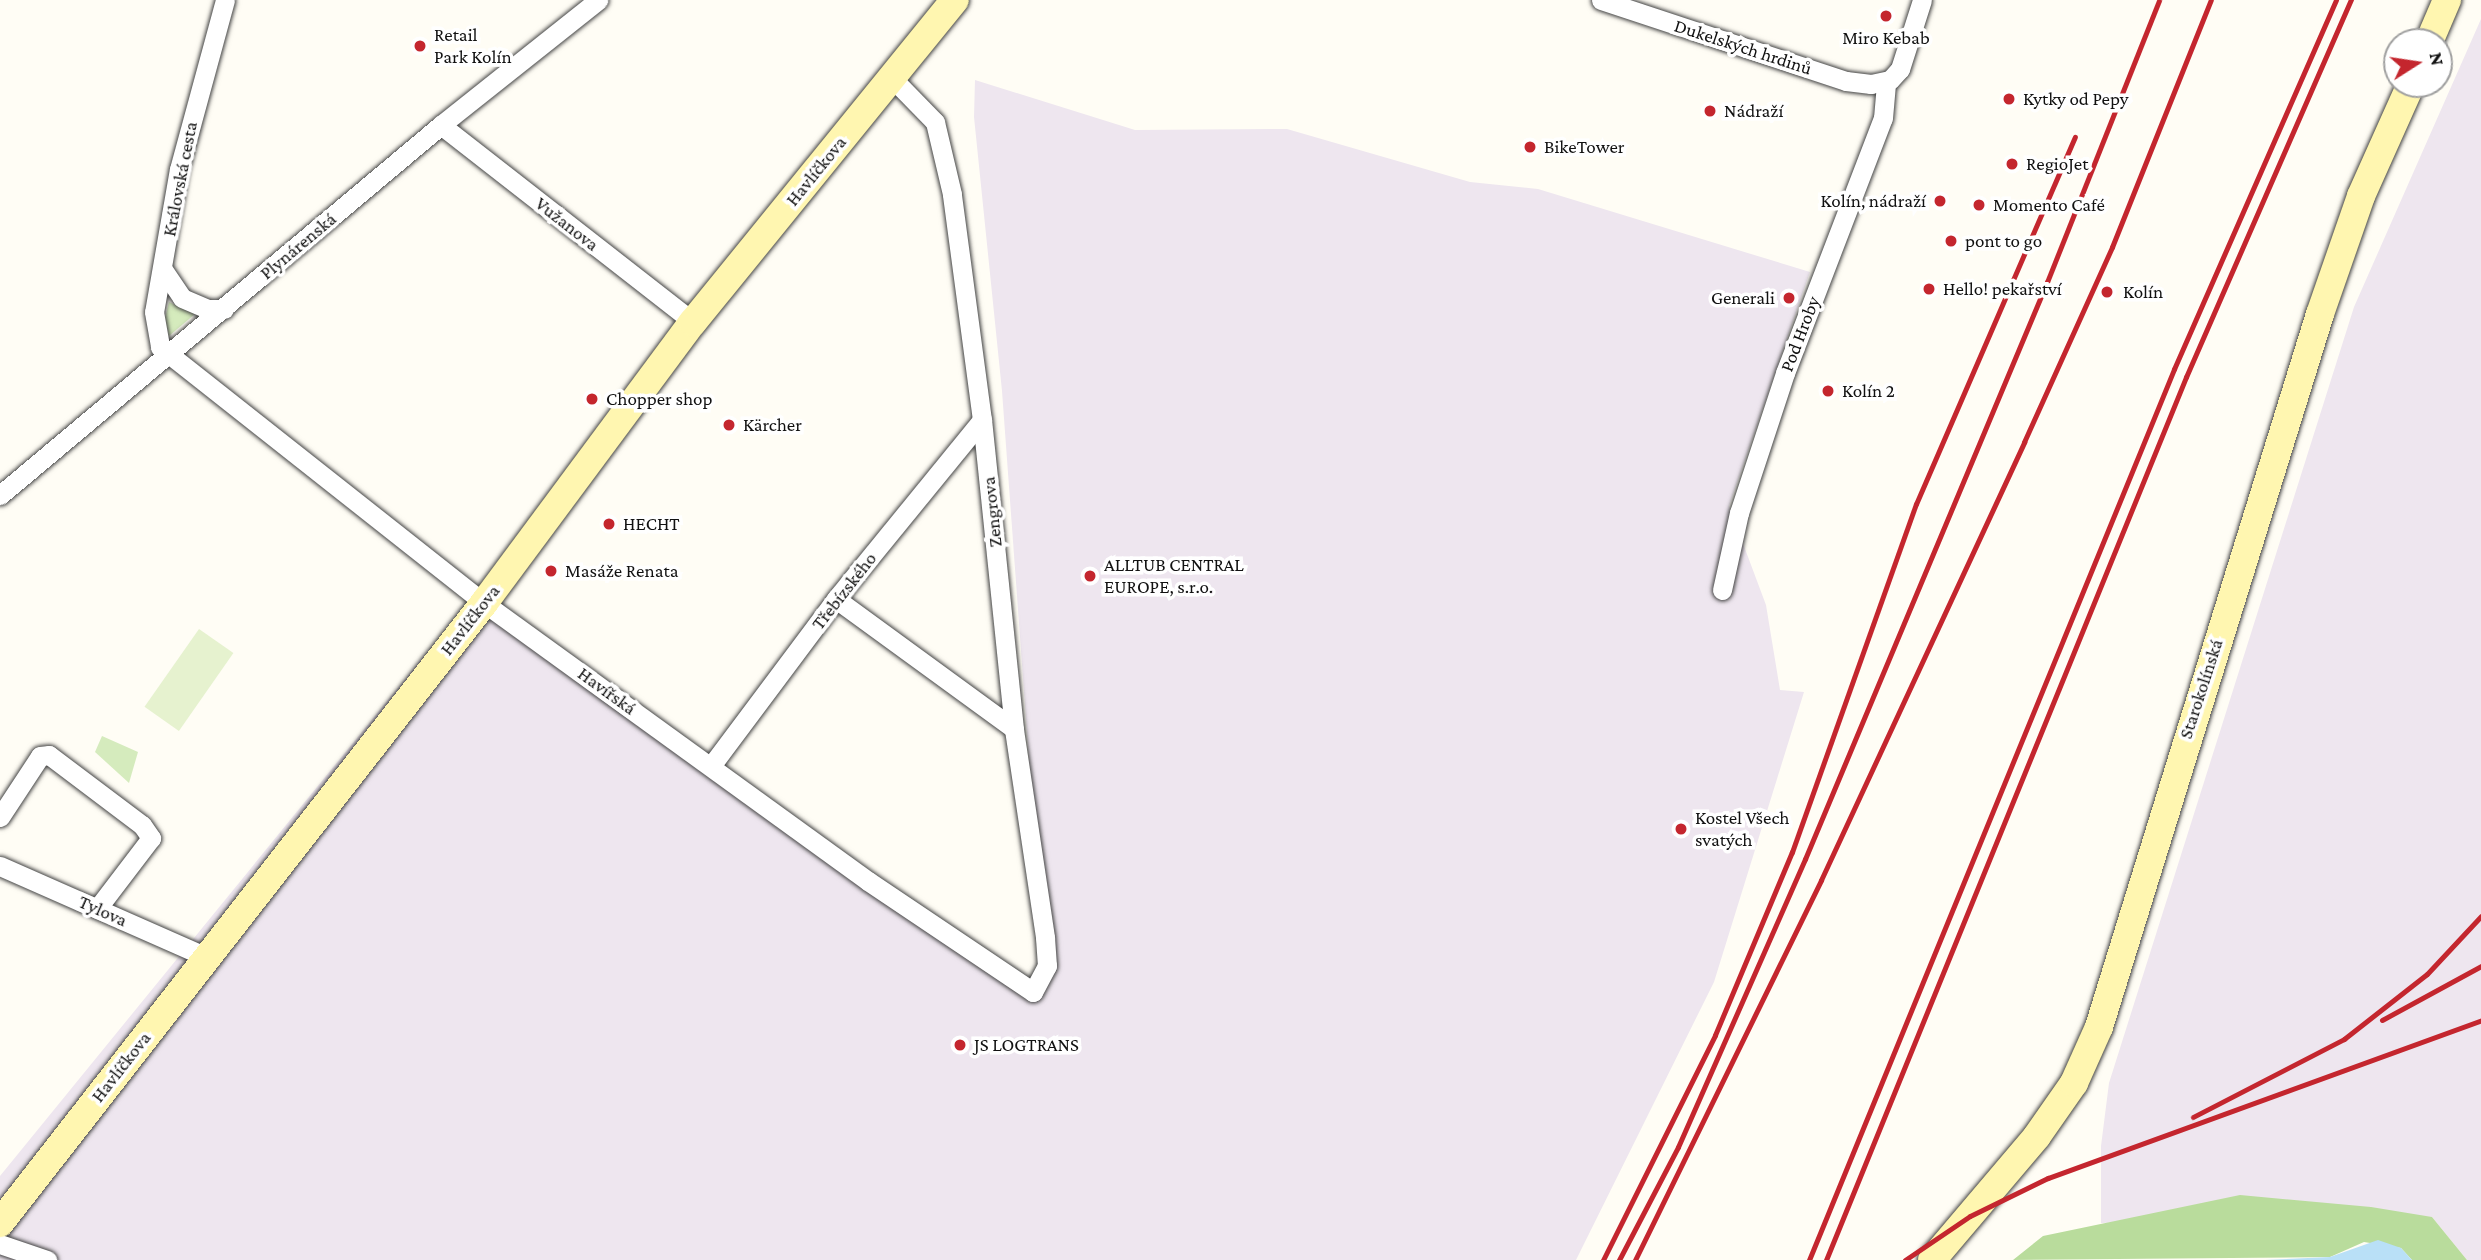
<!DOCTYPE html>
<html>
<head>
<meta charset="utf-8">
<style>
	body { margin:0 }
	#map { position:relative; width:2481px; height:1260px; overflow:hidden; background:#fffdf5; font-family:"Crimson Pro",serif }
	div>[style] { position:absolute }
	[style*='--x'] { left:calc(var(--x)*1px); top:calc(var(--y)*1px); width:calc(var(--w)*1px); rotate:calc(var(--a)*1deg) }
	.industrial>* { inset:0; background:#eee6ef }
	.green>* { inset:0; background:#d5ebbd }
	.forest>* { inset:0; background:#b9dc9c }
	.pitch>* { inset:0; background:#e6f2cf; transform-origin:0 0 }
	.water>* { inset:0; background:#b9e0f7 }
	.roads { filter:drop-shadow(0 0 2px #444) drop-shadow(0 0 2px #444) }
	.street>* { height:19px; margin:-9.5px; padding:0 9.5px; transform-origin:9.5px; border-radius:9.5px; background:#fff }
	.secondary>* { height:28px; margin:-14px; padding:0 14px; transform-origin:14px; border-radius:14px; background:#fff6b0 }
	.rail>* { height:5px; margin:-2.5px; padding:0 2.5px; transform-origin:2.5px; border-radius:2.5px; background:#c4262e }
	.dots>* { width:19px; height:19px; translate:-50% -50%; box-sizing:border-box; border:4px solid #fff; border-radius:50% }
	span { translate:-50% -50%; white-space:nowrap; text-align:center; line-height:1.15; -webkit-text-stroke:7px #fff; paint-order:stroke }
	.poi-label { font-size:19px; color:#111 }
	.left { translate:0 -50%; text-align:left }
	.right { translate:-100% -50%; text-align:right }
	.street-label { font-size:19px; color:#111 }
	.north { position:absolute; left:2383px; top:28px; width:70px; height:70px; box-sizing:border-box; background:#fff; border:2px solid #a0a0a0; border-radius:50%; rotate:78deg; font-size:19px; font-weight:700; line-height:28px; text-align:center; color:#111 }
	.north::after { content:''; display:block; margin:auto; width:24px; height:32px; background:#c4262e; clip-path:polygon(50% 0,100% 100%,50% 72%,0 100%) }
</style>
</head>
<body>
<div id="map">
	<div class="industrial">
		<i style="clip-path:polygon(2481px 19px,2481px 1260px,2467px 1260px,2432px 1217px,2101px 1223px,2101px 1146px,2109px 1083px,2354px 307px)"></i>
		<i style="clip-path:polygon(975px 80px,1135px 130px,1287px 129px,1470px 182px,1538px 189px,1810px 272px,1729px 506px,1766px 605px,1780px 690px,1804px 692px,1714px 982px,1576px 1260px,0 1260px,0 1176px,467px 603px,1046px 992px,1002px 391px,974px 117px)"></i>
	</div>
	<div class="green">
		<i style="clip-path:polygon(169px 302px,195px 314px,169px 336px,165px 318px)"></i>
		<i style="clip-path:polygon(102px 736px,138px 752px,129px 783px,95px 752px)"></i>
	</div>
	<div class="forest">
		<i style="clip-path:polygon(2240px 1195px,2371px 1207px,2432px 1217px,2467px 1260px,2412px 1260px,2401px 1248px,2364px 1242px,2330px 1257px,2013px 1260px,2043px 1236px)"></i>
	</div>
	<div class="pitch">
		<i style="left:199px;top:629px;width:42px;height:95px;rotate:35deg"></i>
	</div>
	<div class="water">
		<i style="clip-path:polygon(2378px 1240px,2401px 1248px,2412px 1260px,2265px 1260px,2330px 1257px)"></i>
	</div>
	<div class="roads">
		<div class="street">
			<i style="--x:225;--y:0;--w:175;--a:105.2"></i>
			<i style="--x:179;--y:169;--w:145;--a:99.9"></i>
			<i style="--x:154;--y:312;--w:36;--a:80"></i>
			<i style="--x:160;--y:347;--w:413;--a:38.3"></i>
			<i style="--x:484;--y:603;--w:474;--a:35.9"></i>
			<i style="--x:868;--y:881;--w:199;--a:33.9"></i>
			<i style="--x:1033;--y:992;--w:30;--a:-62"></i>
			<i style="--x:1047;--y:966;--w:29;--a:-94"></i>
			<i style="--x:1045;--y:937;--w:210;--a:-98.5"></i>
			<i style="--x:1014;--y:729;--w:311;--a:-95.9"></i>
			<i style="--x:982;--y:420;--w:228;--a:-97.6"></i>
			<i style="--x:952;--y:194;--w:74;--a:-103.3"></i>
			<i style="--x:935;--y:122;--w:62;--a:-134.3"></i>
			<i style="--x:1601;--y:0;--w:258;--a:18.3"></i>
			<i style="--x:1846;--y:81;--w:25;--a:7"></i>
			<i style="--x:1871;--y:84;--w:19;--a:-12"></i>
			<i style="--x:1890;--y:80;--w:15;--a:-48"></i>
			<i style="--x:1900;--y:69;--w:72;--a:-72.3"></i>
			<i style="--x:441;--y:125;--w:320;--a:38"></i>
			<i style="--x:164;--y:271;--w:32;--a:56"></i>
			<i style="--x:182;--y:298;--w:28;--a:23"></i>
			<i style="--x:208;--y:309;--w:16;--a:0"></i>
			<i style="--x:0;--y:495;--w:576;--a:-40"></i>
			<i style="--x:441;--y:125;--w:201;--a:-38.5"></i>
			<i style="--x:1722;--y:590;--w:79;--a:-77.6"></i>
			<i style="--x:1739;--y:513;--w:147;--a:-71.8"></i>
			<i style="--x:1785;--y:373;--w:273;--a:-69"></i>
			<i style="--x:1883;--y:118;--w:36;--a:-85"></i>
			<i style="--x:836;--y:599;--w:220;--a:36.1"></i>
			<i style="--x:711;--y:766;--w:209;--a:-53.2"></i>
			<i style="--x:836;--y:599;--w:231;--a:-50.8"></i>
			<i style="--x:0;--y:817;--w:73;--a:-56.7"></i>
			<i style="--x:40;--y:756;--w:9;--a:-6"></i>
			<i style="--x:49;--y:755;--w:116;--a:37"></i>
			<i style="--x:142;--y:825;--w:16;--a:55"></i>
			<i style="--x:151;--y:838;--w:89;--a:127.3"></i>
			<i style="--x:0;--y:866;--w:225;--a:23.8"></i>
			<i style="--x:0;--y:1244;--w:50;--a:18.8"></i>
		</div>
		<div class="secondary">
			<i style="--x:2429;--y:42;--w:46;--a:-66.8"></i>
			<i style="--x:0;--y:1223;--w:787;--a:-52.02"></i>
			<i style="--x:484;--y:603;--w:350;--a:-53.4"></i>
			<i style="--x:693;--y:322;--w:415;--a:-50.9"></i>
			<i style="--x:1932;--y:1260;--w:162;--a:-49.7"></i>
			<i style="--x:2037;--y:1136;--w:65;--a:-55.1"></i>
			<i style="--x:2074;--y:1083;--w:61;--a:-65.9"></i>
			<i style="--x:2099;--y:1027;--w:746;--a:-72.78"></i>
			<i style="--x:2320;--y:314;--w:125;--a:-70.8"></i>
			<i style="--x:2361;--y:196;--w:123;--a:-65.9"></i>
		</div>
	</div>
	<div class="rail">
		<i style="--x:2382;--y:1020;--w:113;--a:-28.6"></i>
		<i style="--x:2193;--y:1117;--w:170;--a:-27.3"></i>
		<i style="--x:2344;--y:1039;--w:105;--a:-38.1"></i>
		<i style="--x:2427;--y:974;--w:79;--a:-47"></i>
		<i style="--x:1603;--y:1260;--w:251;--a:-63.5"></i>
		<i style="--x:1715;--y:1035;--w:199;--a:-67.2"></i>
		<i style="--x:1792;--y:852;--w:369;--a:-70.4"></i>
		<i style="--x:1916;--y:504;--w:400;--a:-66.6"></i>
		<i style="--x:1619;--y:1260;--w:127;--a:-62.4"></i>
		<i style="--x:1678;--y:1147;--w:315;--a:-66.2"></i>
		<i style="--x:1805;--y:859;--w:626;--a:-67.25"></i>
		<i style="--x:2047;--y:282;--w:303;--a:-68.3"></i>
		<i style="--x:1635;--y:1260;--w:423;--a:-63.9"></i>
		<i style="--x:1821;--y:880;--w:483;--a:-65.1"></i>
		<i style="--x:2024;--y:442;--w:214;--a:-65.7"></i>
		<i style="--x:2112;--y:247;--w:266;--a:-68.2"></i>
		<i style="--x:1809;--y:1260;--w:963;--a:-67.72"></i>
		<i style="--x:2174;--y:369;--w:403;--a:-66.3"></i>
		<i style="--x:1826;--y:1260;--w:954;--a:-67.82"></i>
		<i style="--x:2186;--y:377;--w:412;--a:-66.4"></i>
		<i style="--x:1905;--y:1260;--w:78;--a:-34.1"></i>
		<i style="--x:1970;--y:1216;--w:87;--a:-26"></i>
		<i style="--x:2048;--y:1178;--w:461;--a:-20"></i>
	</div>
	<div class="dots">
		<i style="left:1886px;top:16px;background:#c4262e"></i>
		<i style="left:420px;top:46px;background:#c4262e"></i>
		<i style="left:2009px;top:99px;background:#c4262e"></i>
		<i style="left:1710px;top:111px;background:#c4262e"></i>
		<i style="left:1530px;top:147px;background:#c4262e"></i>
		<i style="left:2012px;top:164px;background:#c4262e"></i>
		<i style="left:1940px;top:201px;background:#c4262e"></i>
		<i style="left:1979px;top:205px;background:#c4262e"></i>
		<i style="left:1951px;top:241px;background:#c4262e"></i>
		<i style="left:1929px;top:289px;background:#c4262e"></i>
		<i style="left:2107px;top:292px;background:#c4262e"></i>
		<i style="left:1789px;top:298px;background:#c4262e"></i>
		<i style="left:1828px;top:391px;background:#c4262e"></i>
		<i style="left:592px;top:399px;background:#c4262e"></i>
		<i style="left:729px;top:425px;background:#c4262e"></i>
		<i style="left:609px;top:524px;background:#c4262e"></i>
		<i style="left:551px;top:571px;background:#c4262e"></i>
		<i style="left:1090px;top:576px;background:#c4262e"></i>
		<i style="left:1681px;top:829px;background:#c4262e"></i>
		<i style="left:960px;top:1045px;background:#c4262e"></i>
	</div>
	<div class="poi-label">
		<span class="left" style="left:434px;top:46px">Retail<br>Park Kolín</span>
		<span style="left:1886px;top:38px">Miro Kebab</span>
		<span class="left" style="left:2023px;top:99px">Kytky od Pepy</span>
		<span class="left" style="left:1724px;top:111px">Nádraží</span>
		<span class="left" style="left:1544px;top:147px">BikeTower</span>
		<span class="left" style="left:2026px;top:164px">RegioJet</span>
		<span class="right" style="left:1926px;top:201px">Kolín, nádraží</span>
		<span class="left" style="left:1993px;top:205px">Momento Café</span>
		<span class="left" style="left:1965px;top:241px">pont to go</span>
		<span class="left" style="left:1943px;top:289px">Hello! pekařství</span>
		<span class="left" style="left:2123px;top:292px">Kolín</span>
		<span class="right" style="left:1775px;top:298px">Generali</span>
		<span class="left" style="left:1842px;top:391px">Kolín 2</span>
		<span class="left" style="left:606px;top:399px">Chopper shop</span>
		<span class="left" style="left:743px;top:425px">Kärcher</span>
		<span class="left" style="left:623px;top:524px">HECHT</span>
		<span class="left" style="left:1104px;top:576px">ALLTUB CENTRAL<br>EUROPE, s.r.o.</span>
		<span class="left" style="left:565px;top:571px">Masáže Renata</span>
		<span class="left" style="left:1695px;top:829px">Kostel Všech<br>svatých</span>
		<span class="left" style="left:974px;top:1045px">JS LOGTRANS</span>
	</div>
	<div class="street-label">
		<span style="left:1743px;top:47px;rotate:18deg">Dukelských hrdinů</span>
		<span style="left:816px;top:171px;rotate:-51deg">Havlíčkova</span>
		<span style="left:180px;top:179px;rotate:-79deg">Královská cesta</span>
		<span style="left:567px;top:224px;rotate:38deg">Vužanova</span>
		<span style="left:298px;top:246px;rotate:-40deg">Plynárenská</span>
		<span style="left:1800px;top:334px;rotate:-69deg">Pod Hroby</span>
		<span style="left:992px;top:512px;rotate:-96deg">Zengrova</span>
		<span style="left:844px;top:591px;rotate:-52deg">Třebízského</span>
		<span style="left:470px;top:620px;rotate:-52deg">Havlíčkova</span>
		<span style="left:2201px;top:689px;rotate:-72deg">Starokolínská</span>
		<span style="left:607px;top:691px;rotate:36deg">Havířská</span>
		<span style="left:103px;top:911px;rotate:24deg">Tylova</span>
		<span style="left:121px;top:1067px;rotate:-52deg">Havlíčkova</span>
	</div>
	<div class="north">N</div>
</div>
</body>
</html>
